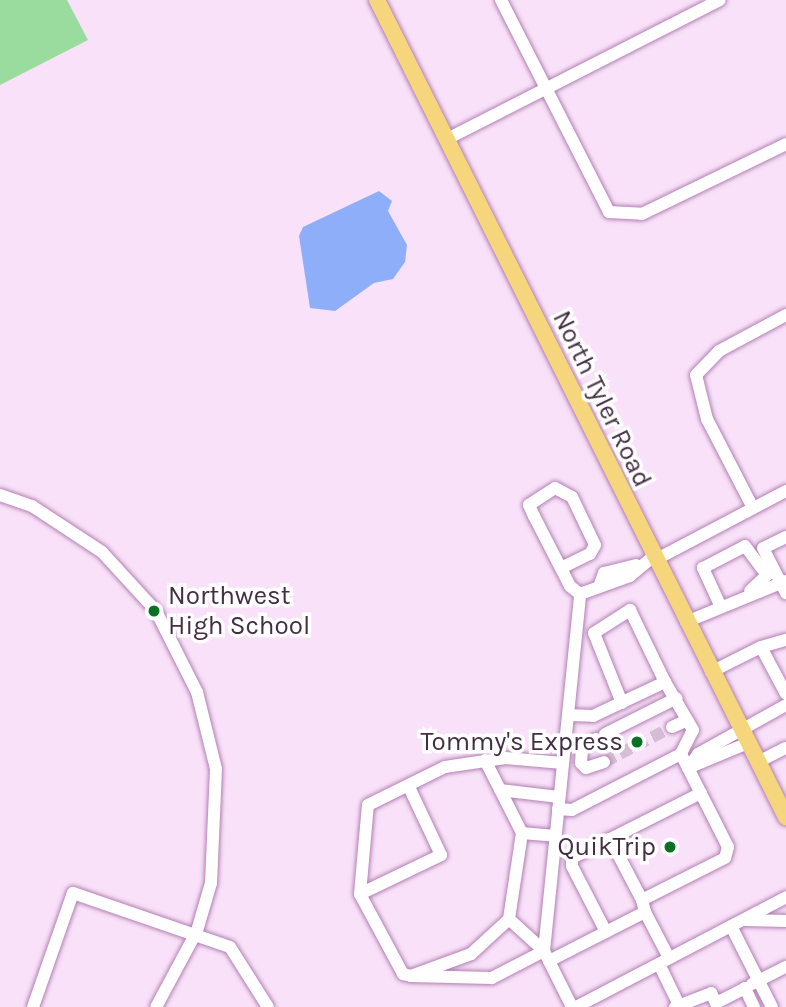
<!DOCTYPE html>
<html>
<head>
<meta charset="utf-8">
<style>
	body { margin:0 }
	#map { position:relative; width:786px; height:1007px; overflow:hidden; background:#f9e2f9; font-family:Karla,sans-serif }
	div>[style] { position:absolute }
	[style*='--x'] { left:calc(var(--x)*1px); top:calc(var(--y)*1px); width:calc(var(--w)*1px); rotate:calc(var(--a)*1deg) }
	.green>* { inset:0; background:#9adb9e }
	.water>* { inset:0; background:#8eaef9 }
	.minor-tunnel>* { height:12px; margin-top:-6px; transform-origin:0; background:repeating-linear-gradient(90deg,#d5bed5 0 12px,transparent 0 18px) }
	.roads { filter:drop-shadow(0 0 2px #b37fb4) drop-shadow(0 0 2px #b37fb4) }
	.minor>* { height:12px; margin:-6px; padding:0 6px; transform-origin:6px; border-radius:6px; background:#fff }
	.major>* { height:16px; margin:-8px; padding:0 8px; transform-origin:8px; border-radius:8px; background:#f6d67c }
	.dots>* { width:19px; height:19px; translate:-50% -50%; box-sizing:border-box; border:4px solid #fff; border-radius:50% }
	span { translate:-50% -50%; white-space:nowrap; text-align:center; line-height:1.15; -webkit-text-stroke:7px #fff; paint-order:stroke }
	.street-label { font-size:26px; color:#432d43 }
	.poi-label { font-size:26px; color:#432d43 }
	.left { translate:0 -50%; text-align:left }
	.right { translate:-100% -50%; text-align:right }
</style>
</head>
<body>
<div id="map">
	<div class="green">
		<i style="clip-path:polygon(0 0,67px 0,88px 40px,0 85px)"></i>
	</div>
	<div class="water">
		<i style="clip-path:polygon(379px 191px,392px 201px,388px 211px,407px 245px,405px 262px,393px 279px,374px 283px,335px 311px,310px 308px,299px 236px,303px 227px)"></i>
	</div>
	<div class="minor-tunnel">
		<i style="--x:604;--y:762;--w:76;--a:-27.2"></i>
	</div>
	<div class="roads">
		<div class="minor">
			<i style="--x:501;--y:0;--w:238;--a:63"></i>
			<i style="--x:609;--y:212;--w:33;--a:3"></i>
			<i style="--x:642;--y:214;--w:160;--a:-25.9"></i>
			<i style="--x:447;--y:139;--w:306;--a:-27"></i>
			<i style="--x:0;--y:495;--w:34;--a:19"></i>
			<i style="--x:32;--y:506;--w:84;--a:33.3"></i>
			<i style="--x:102;--y:552;--w:80;--a:47.5"></i>
			<i style="--x:156;--y:611;--w:91;--a:63.2"></i>
			<i style="--x:197;--y:692;--w:79;--a:76.1"></i>
			<i style="--x:216;--y:769;--w:114;--a:92.5"></i>
			<i style="--x:211;--y:883;--w:50;--a:106.3"></i>
			<i style="--x:197;--y:931;--w:86;--a:118.3"></i>
			<i style="--x:753;--y:508;--w:100;--a:-117.3"></i>
			<i style="--x:707;--y:419;--w:45;--a:-104"></i>
			<i style="--x:696;--y:375;--w:33;--a:-46"></i>
			<i style="--x:719;--y:351;--w:76;--a:-28.2"></i>
			<i style="--x:786;--y:537;--w:25;--a:154"></i>
			<i style="--x:763;--y:548;--w:51;--a:62.9"></i>
			<i style="--x:655;--y:560;--w:148;--a:-27.8"></i>
			<i style="--x:561;--y:568;--w:32;--a:-26"></i>
			<i style="--x:590;--y:554;--w:10;--a:-61"></i>
			<i style="--x:595;--y:545;--w:53;--a:-115.6"></i>
			<i style="--x:572;--y:497;--w:19;--a:-152"></i>
			<i style="--x:555;--y:488;--w:31;--a:147"></i>
			<i style="--x:529;--y:505;--w:12;--a:66"></i>
			<i style="--x:534;--y:516;--w:79;--a:62.8"></i>
			<i style="--x:570;--y:586;--w:13;--a:39"></i>
			<i style="--x:600;--y:584;--w:12;--a:-70"></i>
			<i style="--x:604;--y:573;--w:33;--a:-14"></i>
			<i style="--x:720;--y:605;--w:41;--a:-114.7"></i>
			<i style="--x:703;--y:568;--w:47;--a:-27.6"></i>
			<i style="--x:745;--y:546;--w:36;--a:53"></i>
			<i style="--x:767;--y:575;--w:23;--a:137"></i>
			<i style="--x:686;--y:622;--w:108;--a:-22.3"></i>
			<i style="--x:761;--y:647;--w:26;--a:-16"></i>
			<i style="--x:711;--y:672;--w:56;--a:-26.6"></i>
			<i style="--x:761;--y:647;--w:53;--a:62"></i>
			<i style="--x:622;--y:703;--w:75;--a:-111.8"></i>
			<i style="--x:594;--y:633;--w:43;--a:-32.6"></i>
			<i style="--x:630;--y:610;--w:80;--a:64.1"></i>
			<i style="--x:568;--y:715;--w:25;--a:2"></i>
			<i style="--x:593;--y:716;--w:80;--a:-25.3"></i>
			<i style="--x:665;--y:682;--w:56;--a:59.7"></i>
			<i style="--x:693;--y:730;--w:27;--a:117"></i>
			<i style="--x:672;--y:727;--w:17;--a:-24"></i>
			<i style="--x:605;--y:734;--w:80;--a:-26.6"></i>
			<i style="--x:596;--y:739;--w:17;--a:144"></i>
			<i style="--x:582;--y:749;--w:14;--a:94"></i>
			<i style="--x:581;--y:763;--w:7;--a:45"></i>
			<i style="--x:586;--y:768;--w:19;--a:-18"></i>
			<i style="--x:485;--y:760;--w:82;--a:63.1"></i>
			<i style="--x:522;--y:833;--w:87;--a:98.6"></i>
			<i style="--x:758;--y:762;--w:31;--a:-27"></i>
			<i style="--x:688;--y:768;--w:17;--a:-54"></i>
			<i style="--x:698;--y:754;--w:101;--a:-29.1"></i>
			<i style="--x:688;--y:768;--w:65;--a:-22.6"></i>
			<i style="--x:500;--y:790;--w:59;--a:6.8"></i>
			<i style="--x:558;--y:809;--w:14;--a:4"></i>
			<i style="--x:572;--y:810;--w:123;--a:-27.2"></i>
			<i style="--x:681;--y:754;--w:104;--a:63.2"></i>
			<i style="--x:728;--y:847;--w:11;--a:105"></i>
			<i style="--x:725;--y:858;--w:93;--a:153.2"></i>
			<i style="--x:642;--y:900;--w:12;--a:76"></i>
			<i style="--x:522;--y:833;--w:33;--a:5"></i>
			<i style="--x:360;--y:894;--w:90;--a:-25.7"></i>
			<i style="--x:441;--y:855;--w:77;--a:-115.2"></i>
			<i style="--x:642;--y:900;--w:69;--a:-117.7"></i>
			<i style="--x:610;--y:839;--w:102;--a:-26.8"></i>
			<i style="--x:745;--y:920;--w:41;--a:1.4"></i>
			<i style="--x:731;--y:926;--w:91;--a:63.2"></i>
			<i style="--x:606;--y:932;--w:74;--a:-117.3"></i>
			<i style="--x:572;--y:866;--w:8;--a:-90"></i>
			<i style="--x:572;--y:858;--w:42;--a:-26.6"></i>
			<i style="--x:549;--y:961;--w:108;--a:-27"></i>
			<i style="--x:645;--y:912;--w:52;--a:62.4"></i>
			<i style="--x:659;--y:964;--w:46;--a:64"></i>
			<i style="--x:411;--y:976;--w:64;--a:-20.1"></i>
			<i style="--x:471;--y:954;--w:52;--a:-42.6"></i>
			<i style="--x:509;--y:919;--w:47;--a:42.4"></i>
			<i style="--x:544;--y:951;--w:59;--a:152.6"></i>
			<i style="--x:492;--y:978;--w:81;--a:-178.6"></i>
			<i style="--x:411;--y:976;--w:8;--a:-166"></i>
			<i style="--x:403;--y:974;--w:91;--a:-118.3"></i>
			<i style="--x:360;--y:894;--w:89;--a:-84.9"></i>
			<i style="--x:368;--y:805;--w:86;--a:-26.3"></i>
			<i style="--x:445;--y:767;--w:61;--a:-8.5"></i>
			<i style="--x:505;--y:758;--w:58;--a:4.9"></i>
			<i style="--x:752;--y:984;--w:38;--a:-27"></i>
			<i style="--x:33;--y:1007;--w:121;--a:-70.7"></i>
			<i style="--x:73;--y:893;--w:166;--a:19"></i>
			<i style="--x:230;--y:947;--w:71;--a:57.7"></i>
			<i style="--x:572;--y:1007;--w:63;--a:-116.6"></i>
			<i style="--x:544;--y:951;--w:359;--a:-84.2"></i>
			<i style="--x:580;--y:594;--w:53;--a:-19.8"></i>
			<i style="--x:630;--y:576;--w:30;--a:-40"></i>
			<i style="--x:576;--y:1007;--w:237;--a:-27.6"></i>
			<i style="--x:675;--y:1007;--w:39;--a:-21"></i>
			<i style="--x:711;--y:993;--w:11;--a:63"></i>
			<i style="--x:716;--y:1003;--w:33;--a:-27"></i>
			<i style="--x:745;--y:988;--w:21;--a:65"></i>
		</div>
		<div class="major">
			<i style="--x:377;--y:0;--w:914;--a:63.41"></i>
		</div>
	</div>
	<div class="dots">
		<i style="left:154px;top:611px;background:#077224"></i>
		<i style="left:637px;top:742px;background:#077224"></i>
		<i style="left:670px;top:847px;background:#077224"></i>
	</div>
	<div class="street-label">
		<span style="left:602px;top:399px;rotate:64deg">North Tyler Road</span>
	</div>
	<div class="poi-label">
		<span class="left" style="left:168px;top:611px">Northwest<br>High School</span>
		<span class="right" style="left:623px;top:742px">Tommy's Express</span>
		<span class="right" style="left:656px;top:847px">QuikTrip</span>
	</div>
</div>
</body>
</html>
